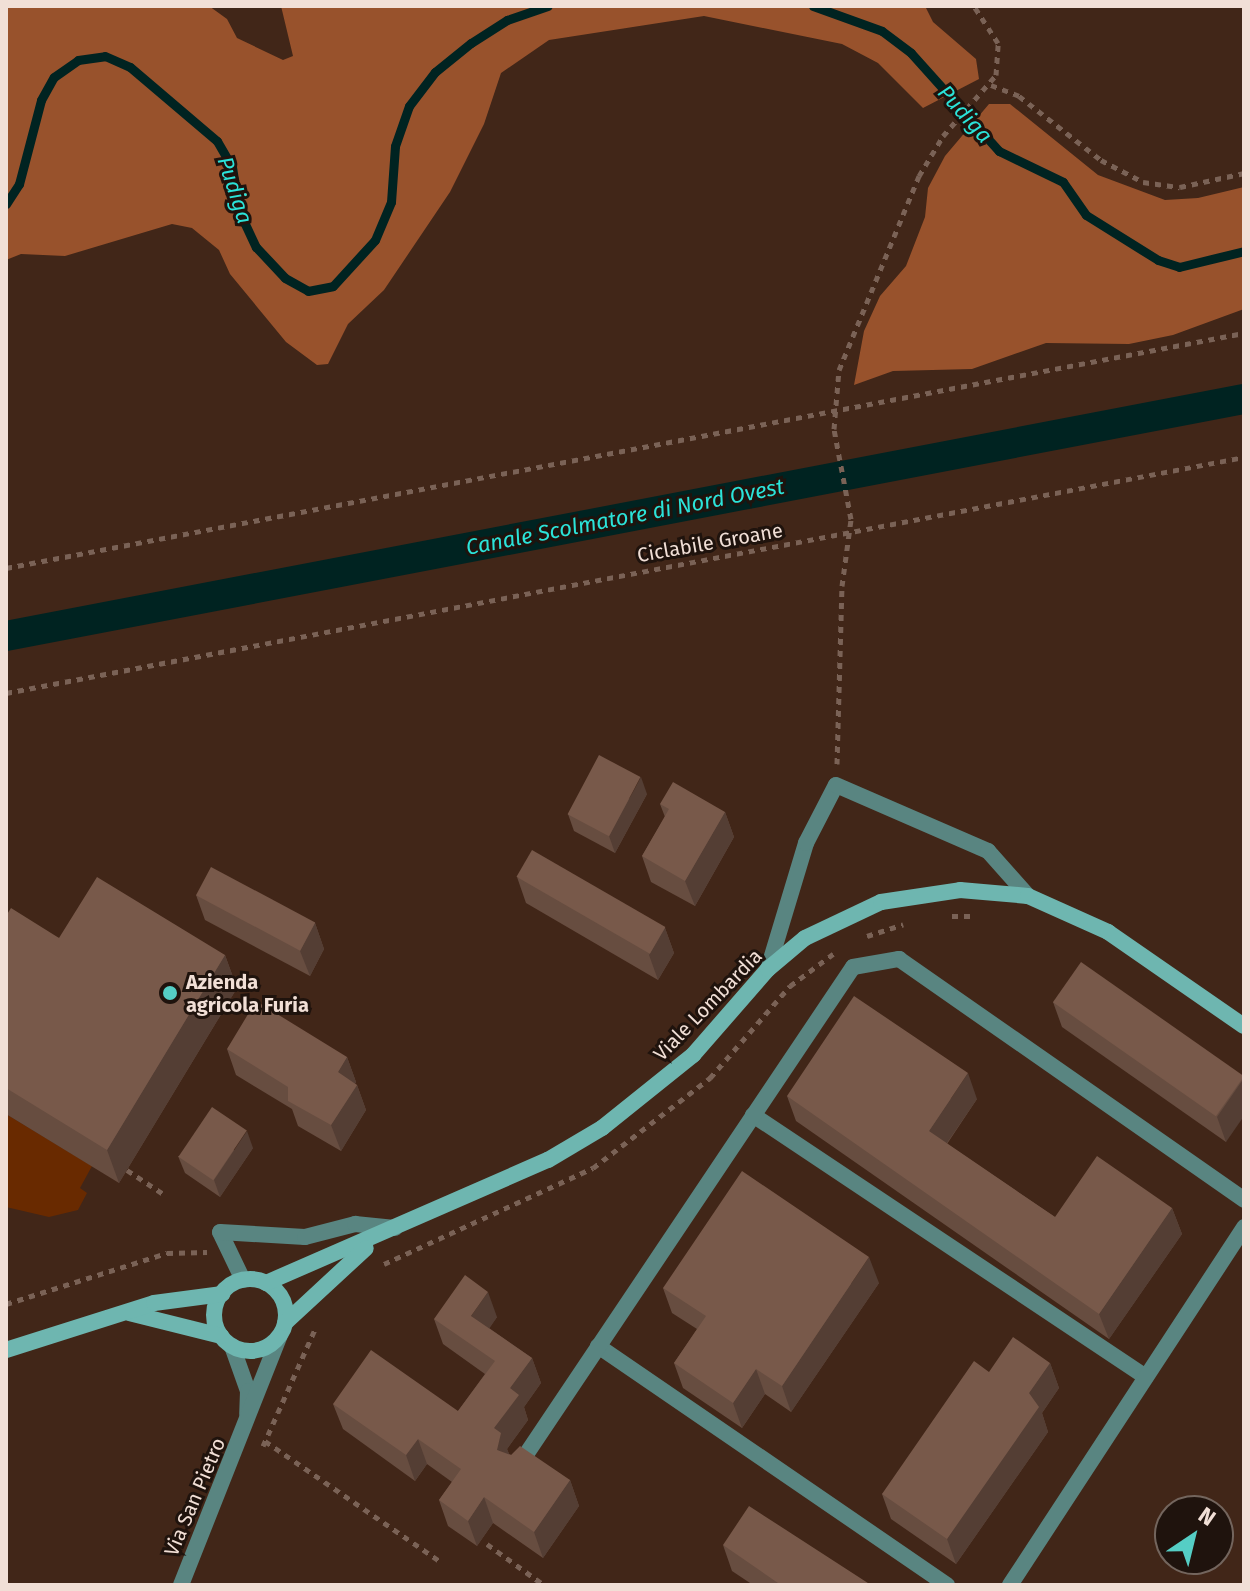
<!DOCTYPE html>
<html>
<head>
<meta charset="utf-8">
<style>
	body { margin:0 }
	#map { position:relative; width:1250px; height:1591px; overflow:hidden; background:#412618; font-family:"Fira Sans",sans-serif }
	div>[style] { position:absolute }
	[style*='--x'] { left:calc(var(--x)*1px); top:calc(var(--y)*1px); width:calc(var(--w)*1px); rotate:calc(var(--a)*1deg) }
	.green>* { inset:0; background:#692a00 }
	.forest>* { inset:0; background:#98522c }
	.stream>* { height:9px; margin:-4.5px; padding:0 4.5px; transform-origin:4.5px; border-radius:4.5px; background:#002321 }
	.canal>* { height:30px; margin:-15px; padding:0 15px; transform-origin:15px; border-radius:15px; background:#002321 }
	.path>* { height:5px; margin-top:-2.5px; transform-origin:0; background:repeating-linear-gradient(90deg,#7a6256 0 6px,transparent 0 12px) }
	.lane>* { height:16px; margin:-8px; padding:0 8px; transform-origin:8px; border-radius:8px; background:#598581 }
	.street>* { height:16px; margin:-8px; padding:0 8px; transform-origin:8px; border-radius:8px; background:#598581 }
	.secondary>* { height:16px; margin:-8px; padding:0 8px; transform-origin:8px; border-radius:8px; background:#6eb6b0 }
	.secondary>.ring { margin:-8px; padding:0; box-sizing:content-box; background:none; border:16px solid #6eb6b0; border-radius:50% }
	.wall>* { inset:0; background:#674d40 }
	.shaded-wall>* { inset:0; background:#543e34 }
	.building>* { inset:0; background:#78594a; transform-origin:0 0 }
	.dots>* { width:22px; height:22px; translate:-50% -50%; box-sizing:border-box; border:4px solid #1f130d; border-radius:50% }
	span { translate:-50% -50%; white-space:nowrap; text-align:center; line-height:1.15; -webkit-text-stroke:6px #1f130d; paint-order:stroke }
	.street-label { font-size:20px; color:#f1dfd6 }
	.poi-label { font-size:20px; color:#f1dfd6; font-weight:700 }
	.left { translate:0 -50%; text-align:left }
	.water-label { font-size:22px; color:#2be3d9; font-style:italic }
	.frame { position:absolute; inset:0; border:8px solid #f1dfd6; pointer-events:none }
	.north { position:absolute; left:1154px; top:1495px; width:80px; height:80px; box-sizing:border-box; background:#1f130d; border:2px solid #73655d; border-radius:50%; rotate:35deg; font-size:22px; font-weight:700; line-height:32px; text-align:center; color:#f1dfd6 }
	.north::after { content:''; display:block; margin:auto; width:28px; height:36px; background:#55cec5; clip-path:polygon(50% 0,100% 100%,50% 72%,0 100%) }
</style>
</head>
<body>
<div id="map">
	<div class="green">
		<i style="clip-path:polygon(6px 1114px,92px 1166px,80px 1188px,87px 1193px,78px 1210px,49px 1217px,6px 1207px)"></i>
	</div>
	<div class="forest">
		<i style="clip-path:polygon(6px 6px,209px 6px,227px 19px,237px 38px,283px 60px,293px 56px,281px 6px,925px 6px,933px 22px,976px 59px,979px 79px,923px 108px,878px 63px,842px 44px,704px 16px,549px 40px,501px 73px,484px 124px,450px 192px,384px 290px,348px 324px,328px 364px,317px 365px,286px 342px,230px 274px,219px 250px,192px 228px,172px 224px,65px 256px,21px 254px,6px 260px)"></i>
		<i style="clip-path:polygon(989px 104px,1010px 104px,1098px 175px,1165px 200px,1198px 198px,1244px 187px,1244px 309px,1173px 335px,1129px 344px,1046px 343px,972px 369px,893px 371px,854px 385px,864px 331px,880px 296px,906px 266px,925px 217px,928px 188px,945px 156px)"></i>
	</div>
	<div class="stream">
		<i style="--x:813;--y:6;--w:73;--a:19.9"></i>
		<i style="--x:882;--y:31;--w:36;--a:37"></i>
		<i style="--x:911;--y:53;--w:132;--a:48.1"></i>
		<i style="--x:999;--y:151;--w:71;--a:25.8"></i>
		<i style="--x:1063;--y:182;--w:40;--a:55.1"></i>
		<i style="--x:1086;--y:215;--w:85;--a:32"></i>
		<i style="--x:1158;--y:260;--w:22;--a:18"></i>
		<i style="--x:1179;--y:267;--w:67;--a:-13.8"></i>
		<i style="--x:6;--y:204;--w:24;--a:-57"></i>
		<i style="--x:19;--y:184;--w:87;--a:-75.3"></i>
		<i style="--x:41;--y:100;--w:26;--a:-61"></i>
		<i style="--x:54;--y:77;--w:29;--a:-35"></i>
		<i style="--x:78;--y:60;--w:27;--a:-8"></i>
		<i style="--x:105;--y:56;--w:27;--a:24"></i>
		<i style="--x:130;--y:67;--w:114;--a:40.4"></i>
		<i style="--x:217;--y:141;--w:30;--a:60"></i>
		<i style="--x:232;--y:167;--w:45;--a:81"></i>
		<i style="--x:239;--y:211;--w:40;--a:65"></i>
		<i style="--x:256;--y:247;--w:42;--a:46.9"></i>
		<i style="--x:285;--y:278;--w:26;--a:29"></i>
		<i style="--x:308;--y:291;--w:25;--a:-11"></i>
		<i style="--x:333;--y:286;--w:62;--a:-47.6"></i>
		<i style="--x:375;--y:240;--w:41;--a:-67.2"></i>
		<i style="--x:391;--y:202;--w:56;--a:-85.9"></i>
		<i style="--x:395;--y:146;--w:42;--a:-70.7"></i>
		<i style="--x:409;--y:106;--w:43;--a:-52.6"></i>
		<i style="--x:435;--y:72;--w:46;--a:-38.9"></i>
		<i style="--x:471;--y:43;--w:43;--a:-32.6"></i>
		<i style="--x:507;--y:20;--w:43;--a:-18.9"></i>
	</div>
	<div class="canal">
		<i style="--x:6;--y:636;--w:1260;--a:-10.84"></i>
	</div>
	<div class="path">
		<i style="--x:991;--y:85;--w:30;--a:21"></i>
		<i style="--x:1019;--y:96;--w:104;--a:38"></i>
		<i style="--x:1101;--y:160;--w:47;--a:27.6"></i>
		<i style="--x:1143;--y:182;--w:37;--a:8"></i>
		<i style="--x:1180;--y:187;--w:66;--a:-12.3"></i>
		<i style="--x:6;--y:568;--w:1260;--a:-10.75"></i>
		<i style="--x:6;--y:693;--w:1260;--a:-10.79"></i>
		<i style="--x:837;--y:764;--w:178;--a:-88.4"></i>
		<i style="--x:842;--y:586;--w:68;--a:-82.3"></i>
		<i style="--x:851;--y:519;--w:92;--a:-100.7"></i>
		<i style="--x:834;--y:429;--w:59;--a:-85.2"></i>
		<i style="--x:839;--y:370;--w:210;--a:-67.6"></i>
		<i style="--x:919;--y:176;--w:47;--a:-59"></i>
		<i style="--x:943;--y:136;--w:81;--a:-49"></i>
		<i style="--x:996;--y:75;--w:32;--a:-86"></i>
		<i style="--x:998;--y:43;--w:44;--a:-123"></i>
		<i style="--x:952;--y:916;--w:22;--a:0"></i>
		<i style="--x:867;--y:936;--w:38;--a:-18"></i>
		<i style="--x:127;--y:1170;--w:42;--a:33.3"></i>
		<i style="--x:384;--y:1264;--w:230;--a:-24.7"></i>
		<i style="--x:593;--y:1168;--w:148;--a:-37.6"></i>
		<i style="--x:710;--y:1078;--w:122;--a:-49"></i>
		<i style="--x:790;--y:986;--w:54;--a:-36.7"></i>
		<i style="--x:6;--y:1304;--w:169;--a:-17.6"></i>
		<i style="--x:167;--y:1253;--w:40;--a:-1.4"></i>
		<i style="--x:265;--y:1441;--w:214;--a:34.5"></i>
		<i style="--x:263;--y:1446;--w:130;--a:-66"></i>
		<i style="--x:487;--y:1544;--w:70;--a:35.7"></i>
	</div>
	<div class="lane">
		<i style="--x:768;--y:969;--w:132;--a:-73.2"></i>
		<i style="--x:806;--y:843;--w:65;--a:-62.7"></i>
		<i style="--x:836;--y:785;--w:166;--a:23.5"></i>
		<i style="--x:988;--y:851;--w:60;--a:48.4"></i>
		<i style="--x:753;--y:1115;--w:472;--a:33.7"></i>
		<i style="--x:243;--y:1280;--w:53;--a:-115.6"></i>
		<i style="--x:220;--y:1232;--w:85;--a:3.4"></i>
		<i style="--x:305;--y:1237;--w:52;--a:-14.6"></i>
		<i style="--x:355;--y:1224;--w:40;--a:5.7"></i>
		<i style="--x:598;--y:1346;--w:423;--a:34.4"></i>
		<i style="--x:517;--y:1468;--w:603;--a:-56.15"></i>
		<i style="--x:853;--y:967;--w:47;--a:-9.9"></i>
		<i style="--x:899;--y:959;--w:421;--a:34.9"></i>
		<i style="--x:1010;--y:1585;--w:428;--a:-56.8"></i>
	</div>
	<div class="street">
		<i style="--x:232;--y:1346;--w:48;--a:70.4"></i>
		<i style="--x:248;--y:1391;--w:23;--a:92"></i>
		<i style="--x:181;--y:1585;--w:267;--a:-68.4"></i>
	</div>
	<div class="secondary">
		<i class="ring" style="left:214px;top:1279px;width:56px;height:56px"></i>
		<i style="--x:266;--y:1283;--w:308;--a:-23.6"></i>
		<i style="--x:548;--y:1160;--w:63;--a:-30.7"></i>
		<i style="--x:602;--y:1128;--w:117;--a:-38.7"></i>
		<i style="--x:693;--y:1055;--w:114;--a:-48.9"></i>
		<i style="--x:768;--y:969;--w:48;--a:-40"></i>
		<i style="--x:805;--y:938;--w:84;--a:-25.3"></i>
		<i style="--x:881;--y:902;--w:80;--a:-8.6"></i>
		<i style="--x:960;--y:890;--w:68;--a:5"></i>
		<i style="--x:1028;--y:896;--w:88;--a:24.2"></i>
		<i style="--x:1108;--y:932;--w:165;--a:34.7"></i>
		<i style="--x:129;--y:1313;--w:95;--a:14"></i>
		<i style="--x:285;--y:1323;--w:110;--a:-42.8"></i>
		<i style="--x:6;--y:1350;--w:155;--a:-17.6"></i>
		<i style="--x:154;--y:1303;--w:69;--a:-7.5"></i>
	</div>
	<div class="wall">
		<i style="clip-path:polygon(647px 794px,615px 853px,574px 831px,568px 814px)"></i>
		<i style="clip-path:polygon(660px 804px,725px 812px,734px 837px,695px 906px,651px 882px,642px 856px,665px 817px)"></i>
		<i style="clip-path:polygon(517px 877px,665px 928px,674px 953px,658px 980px,526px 903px)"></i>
		<i style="clip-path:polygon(196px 895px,315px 923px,324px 949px,310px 976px,205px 920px)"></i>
		<i style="clip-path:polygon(6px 916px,59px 938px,225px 955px,237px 988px,119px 1183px,6px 1114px)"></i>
		<i style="clip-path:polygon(1053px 1002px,1244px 1076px,1226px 1142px,1062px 1027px)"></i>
		<i style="clip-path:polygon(227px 1049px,347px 1057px,356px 1082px,355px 1084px,357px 1085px,366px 1110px,341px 1151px,298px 1126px,292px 1109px,236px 1075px)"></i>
		<i style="clip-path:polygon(787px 1096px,977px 1099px,947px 1144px,1055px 1217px,1172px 1208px,1182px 1234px,1109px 1339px,796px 1121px)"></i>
		<i style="clip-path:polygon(253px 1148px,220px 1197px,185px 1173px,178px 1156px)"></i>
		<i style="clip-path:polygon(879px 1283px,791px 1412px,765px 1394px,742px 1428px,683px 1388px,674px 1363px,697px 1329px,672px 1313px,663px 1288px)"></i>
		<i style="clip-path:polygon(497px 1317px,489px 1328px,532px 1358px,541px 1383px,524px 1407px,528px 1420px,507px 1449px,509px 1454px,570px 1480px,579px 1506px,543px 1558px,493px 1523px,477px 1546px,448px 1526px,439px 1500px,452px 1482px,427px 1464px,415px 1481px,343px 1429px,333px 1404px,458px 1411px,485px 1374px,443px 1344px,434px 1319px)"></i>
		<i style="clip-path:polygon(1050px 1363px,1059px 1388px,1042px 1413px,1048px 1432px,956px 1564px,891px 1519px,882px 1494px)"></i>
		<i style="clip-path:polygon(723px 1545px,871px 1585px,753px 1585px,732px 1571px)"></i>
	</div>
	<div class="shaded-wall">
		<i style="clip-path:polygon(641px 777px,647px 794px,615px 853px,609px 836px)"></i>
		<i style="clip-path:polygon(725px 812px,734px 837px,695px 906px,685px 881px)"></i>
		<i style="clip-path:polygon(315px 923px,324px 949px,310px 976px,300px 951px)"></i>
		<i style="clip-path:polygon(665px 928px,674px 953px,658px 980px,649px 955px)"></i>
		<i style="clip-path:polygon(225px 955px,237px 988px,119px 1183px,107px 1150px)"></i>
		<i style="clip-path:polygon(347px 1057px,356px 1082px,347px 1097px,338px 1072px)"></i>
		<i style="clip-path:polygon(968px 1073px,977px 1099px,938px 1156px,929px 1131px)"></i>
		<i style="clip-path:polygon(1244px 1078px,1244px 1116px,1226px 1142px,1217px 1117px)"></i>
		<i style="clip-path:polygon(357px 1085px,366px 1110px,341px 1151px,331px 1125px)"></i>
		<i style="clip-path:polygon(247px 1131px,253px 1148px,220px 1197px,214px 1180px)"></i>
		<i style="clip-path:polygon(1172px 1208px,1182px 1234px,1109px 1339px,1099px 1314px)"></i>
		<i style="clip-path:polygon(869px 1257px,879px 1283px,791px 1412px,782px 1386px)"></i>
		<i style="clip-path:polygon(488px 1292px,497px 1317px,481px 1341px,471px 1316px)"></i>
		<i style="clip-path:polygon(532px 1358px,541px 1383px,524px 1407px,528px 1420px,507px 1449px,511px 1458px,497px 1450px,494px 1428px,510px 1388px)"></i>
		<i style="clip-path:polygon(1050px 1363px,1059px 1388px,1042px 1413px,1048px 1432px,956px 1564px,947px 1539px,1029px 1393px)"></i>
		<i style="clip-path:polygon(756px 1369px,765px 1394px,742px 1428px,733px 1403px)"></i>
		<i style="clip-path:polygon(418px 1439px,427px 1464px,415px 1481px,406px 1455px)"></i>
		<i style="clip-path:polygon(570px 1480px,579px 1506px,543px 1558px,534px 1532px)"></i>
		<i style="clip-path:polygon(484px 1497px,493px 1523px,477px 1546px,468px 1521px)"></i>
	</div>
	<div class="building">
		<i style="left:599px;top:755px;width:47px;height:67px;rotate:28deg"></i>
		<i style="clip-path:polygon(673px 782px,725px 812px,685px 881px,642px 856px,669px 809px,660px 804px)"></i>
		<i style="left:532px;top:850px;width:154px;height:31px;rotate:30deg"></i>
		<i style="left:211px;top:867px;width:118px;height:32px;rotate:28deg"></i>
		<i style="clip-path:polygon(97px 877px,225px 955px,107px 1150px,6px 1088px,6px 916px,11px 908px,59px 938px)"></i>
		<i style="left:1081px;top:962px;width:199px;height:49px;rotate:35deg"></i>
		<i style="clip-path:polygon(854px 996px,968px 1073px,929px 1131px,1055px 1217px,1097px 1156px,1172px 1208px,1099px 1314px,787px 1096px)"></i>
		<i style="clip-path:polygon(256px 1001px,347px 1057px,338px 1072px,357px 1085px,331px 1125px,288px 1101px,288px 1087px,227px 1049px)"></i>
		<i style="left:212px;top:1107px;width:42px;height:60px;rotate:34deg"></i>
		<i style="clip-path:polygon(742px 1171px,869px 1257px,782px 1386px,756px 1369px,733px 1403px,674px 1363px,706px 1316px,663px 1288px)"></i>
		<i style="clip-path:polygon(465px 1275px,488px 1292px,471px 1316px,532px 1358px,510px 1388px,519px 1395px,494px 1428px,501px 1433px,497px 1450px,511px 1455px,520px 1446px,570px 1480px,534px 1532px,484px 1497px,468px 1521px,439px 1500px,461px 1469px,418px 1439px,406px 1455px,333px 1404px,371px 1350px,458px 1411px,495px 1361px,434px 1319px)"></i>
		<i style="clip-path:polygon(1013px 1337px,1050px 1363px,1029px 1393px,1039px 1407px,947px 1539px,882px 1494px,974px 1361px,989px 1372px)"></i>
		<i style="clip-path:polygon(749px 1506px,871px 1585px,777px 1585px,778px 1583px,723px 1545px)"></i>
	</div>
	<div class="dots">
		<i style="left:170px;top:993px;background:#55cec5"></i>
	</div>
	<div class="street-label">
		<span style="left:710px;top:543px;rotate:-10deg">Ciclabile Groane</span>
		<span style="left:708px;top:1005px;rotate:-46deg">Viale Lombardia</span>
		<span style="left:195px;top:1497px;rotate:-67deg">Via San Pietro</span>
	</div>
	<div class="poi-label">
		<span class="left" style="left:186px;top:994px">Azienda<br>agricola Furia</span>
	</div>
	<div class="water-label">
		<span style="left:965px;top:114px;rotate:48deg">Pudiga</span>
		<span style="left:235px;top:190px;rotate:72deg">Pudiga</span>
		<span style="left:625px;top:517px;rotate:-11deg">Canale Scolmatore di Nord Ovest</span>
	</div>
	<div class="frame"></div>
	<div class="north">N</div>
</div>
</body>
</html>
